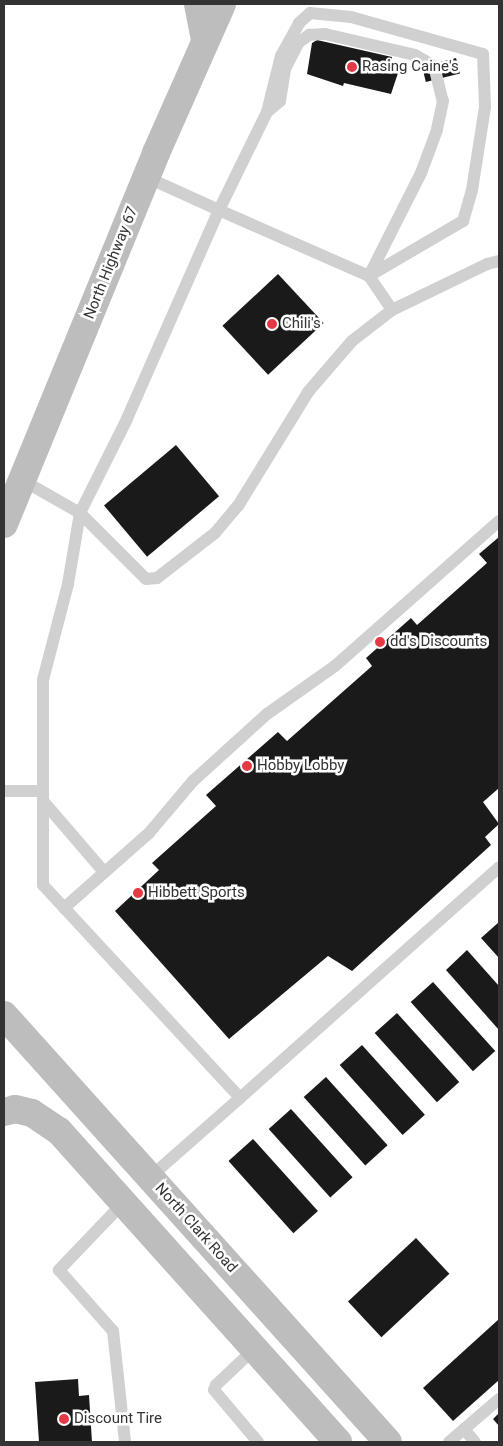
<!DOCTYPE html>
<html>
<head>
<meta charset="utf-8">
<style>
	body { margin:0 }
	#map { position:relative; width:503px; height:1446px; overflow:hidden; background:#fff; font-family:Roboto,sans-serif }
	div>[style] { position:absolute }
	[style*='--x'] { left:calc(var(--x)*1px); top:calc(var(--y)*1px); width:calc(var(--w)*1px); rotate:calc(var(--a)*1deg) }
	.building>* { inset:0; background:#1a1a1a; transform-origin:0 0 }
	.lane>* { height:12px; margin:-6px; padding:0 6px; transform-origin:6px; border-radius:6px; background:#d0d0d0 }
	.secondary>* { height:28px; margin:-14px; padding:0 14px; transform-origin:14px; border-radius:14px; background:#bdbdbd }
	.dots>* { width:14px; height:14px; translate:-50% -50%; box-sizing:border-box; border:2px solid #fff; border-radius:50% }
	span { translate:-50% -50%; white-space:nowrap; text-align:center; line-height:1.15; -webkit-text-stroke:5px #fff; paint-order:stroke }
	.poi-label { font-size:15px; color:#333 }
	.left { translate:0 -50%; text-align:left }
	.street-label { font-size:15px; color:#333 }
	.frame { position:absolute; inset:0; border:5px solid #333; pointer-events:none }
</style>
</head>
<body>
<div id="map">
	<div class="building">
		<i style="clip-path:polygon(317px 40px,392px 57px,391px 61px,397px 62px,395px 72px,398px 73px,391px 94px,344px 83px,343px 86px,307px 74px,312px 43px)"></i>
		<i style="left:456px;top:58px;width:16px;height:35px;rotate:76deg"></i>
		<i style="left:278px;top:274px;width:67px;height:76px;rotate:47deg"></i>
		<i style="left:176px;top:445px;width:67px;height:94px;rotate:50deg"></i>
		<i style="clip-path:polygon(499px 537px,499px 788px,483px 802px,499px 824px,485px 837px,491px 845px,352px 971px,328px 956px,229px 1039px,115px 911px,159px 870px,152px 863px,216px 806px,206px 795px,278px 732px,287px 741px,372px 666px,366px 658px,411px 618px,417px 625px,487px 563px,479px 554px)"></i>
		<i style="clip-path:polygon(499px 922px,499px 958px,481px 938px)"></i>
		<i style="clip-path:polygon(467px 950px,499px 986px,499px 1030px,446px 970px)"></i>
		<i style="left:433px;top:982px;width:93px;height:30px;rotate:48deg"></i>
		<i style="left:397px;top:1013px;width:93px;height:30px;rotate:48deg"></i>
		<i style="left:362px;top:1045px;width:94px;height:30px;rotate:48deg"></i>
		<i style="left:326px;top:1077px;width:92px;height:30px;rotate:48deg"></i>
		<i style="left:291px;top:1109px;width:92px;height:30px;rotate:48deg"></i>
		<i style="left:253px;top:1139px;width:97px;height:33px;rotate:48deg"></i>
		<i style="left:416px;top:1238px;width:49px;height:93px;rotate:47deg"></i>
		<i style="clip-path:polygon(499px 1319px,499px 1380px,453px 1421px,423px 1388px)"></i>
		<i style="clip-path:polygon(78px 1379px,79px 1396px,89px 1395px,92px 1442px,39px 1442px,35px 1382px)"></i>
		<i style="clip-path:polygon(499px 1413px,499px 1426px,493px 1419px)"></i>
	</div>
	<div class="lane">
		<i style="--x:267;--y:112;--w:17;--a:-40"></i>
		<i style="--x:280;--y:101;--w:32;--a:-81"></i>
		<i style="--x:285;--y:69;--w:29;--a:-63"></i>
		<i style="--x:298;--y:43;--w:14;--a:-36"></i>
		<i style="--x:309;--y:35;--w:16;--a:-4"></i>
		<i style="--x:325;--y:34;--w:92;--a:13.1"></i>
		<i style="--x:415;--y:55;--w:22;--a:30"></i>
		<i style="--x:434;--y:66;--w:36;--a:76"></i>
		<i style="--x:443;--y:101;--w:30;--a:102"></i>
		<i style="--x:437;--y:130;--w:46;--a:110.4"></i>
		<i style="--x:421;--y:173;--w:115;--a:116.8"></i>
		<i style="--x:369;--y:276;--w:164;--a:-156.3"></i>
		<i style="--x:219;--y:210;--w:109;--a:-63.9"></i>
		<i style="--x:267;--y:112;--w:58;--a:-76"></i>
		<i style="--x:281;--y:56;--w:38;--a:-61"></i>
		<i style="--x:299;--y:23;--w:15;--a:-42"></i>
		<i style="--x:310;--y:13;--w:41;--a:5.6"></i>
		<i style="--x:351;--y:17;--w:137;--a:15.7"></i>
		<i style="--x:483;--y:54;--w:53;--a:87.8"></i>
		<i style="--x:485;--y:107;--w:84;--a:98.9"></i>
		<i style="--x:472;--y:190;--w:32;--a:106"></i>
		<i style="--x:463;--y:221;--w:109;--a:149.7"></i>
		<i style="--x:369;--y:276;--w:41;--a:55.9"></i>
		<i style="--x:392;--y:310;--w:106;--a:-25.8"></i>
		<i style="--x:487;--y:264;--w:12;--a:-14"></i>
		<i style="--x:146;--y:177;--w:80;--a:24.3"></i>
		<i style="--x:219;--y:210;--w:228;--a:113.8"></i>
		<i style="--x:127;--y:419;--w:105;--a:116.6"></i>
		<i style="--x:80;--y:513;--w:93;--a:45"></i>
		<i style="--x:146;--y:579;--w:11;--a:-5"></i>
		<i style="--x:157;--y:578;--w:73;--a:-37.8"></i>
		<i style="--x:215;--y:533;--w:35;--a:-50"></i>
		<i style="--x:238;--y:506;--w:134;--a:-58.4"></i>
		<i style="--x:308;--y:392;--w:67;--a:-49.2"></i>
		<i style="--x:352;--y:341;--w:51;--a:-37.8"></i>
		<i style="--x:22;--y:480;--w:67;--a:29.6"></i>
		<i style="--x:80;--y:513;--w:72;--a:99.6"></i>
		<i style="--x:68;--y:584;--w:99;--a:104.6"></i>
		<i style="--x:43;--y:680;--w:111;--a:90"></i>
		<i style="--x:4;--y:791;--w:39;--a:0"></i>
		<i style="--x:43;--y:791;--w:94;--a:90"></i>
		<i style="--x:43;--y:885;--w:290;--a:47.2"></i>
		<i style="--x:240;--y:1098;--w:120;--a:138.7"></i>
		<i style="--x:43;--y:801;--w:94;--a:49.3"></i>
		<i style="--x:64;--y:908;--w:113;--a:-41.4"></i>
		<i style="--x:149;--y:833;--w:68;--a:-49.8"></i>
		<i style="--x:193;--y:781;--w:100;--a:-42.2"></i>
		<i style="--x:267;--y:714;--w:83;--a:-35.2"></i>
		<i style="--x:335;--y:666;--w:219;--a:-41.5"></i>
		<i style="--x:240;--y:1098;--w:347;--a:-41.7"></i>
		<i style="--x:123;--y:1203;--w:93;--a:133.7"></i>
		<i style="--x:59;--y:1270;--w:81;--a:48.5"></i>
		<i style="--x:113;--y:1331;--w:112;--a:83.8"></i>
		<i style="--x:253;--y:1350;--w:51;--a:136.6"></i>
		<i style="--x:216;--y:1385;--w:5;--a:112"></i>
		<i style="--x:214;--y:1390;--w:68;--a:49.8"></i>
		<i style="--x:464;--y:1429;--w:17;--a:50"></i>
		<i style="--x:449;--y:1442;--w:66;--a:-40.7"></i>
	</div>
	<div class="secondary">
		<i style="--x:198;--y:4;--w:38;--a:79"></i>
		<i style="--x:4;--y:524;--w:401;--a:-67.7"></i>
		<i style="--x:156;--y:153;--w:163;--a:-66.1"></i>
		<i style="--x:4;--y:1015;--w:574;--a:48.04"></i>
		<i style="--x:4;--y:1112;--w:11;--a:-15"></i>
		<i style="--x:15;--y:1109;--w:17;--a:13"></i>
		<i style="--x:32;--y:1113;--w:32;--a:34"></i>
		<i style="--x:59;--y:1131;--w:418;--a:48.1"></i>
	</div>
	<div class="dots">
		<i style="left:352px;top:67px;background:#e63946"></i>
		<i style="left:272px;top:324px;background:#e63946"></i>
		<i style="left:380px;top:642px;background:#e63946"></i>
		<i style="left:247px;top:766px;background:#e63946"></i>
		<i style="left:138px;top:893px;background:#e63946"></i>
		<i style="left:64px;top:1419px;background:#e63946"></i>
	</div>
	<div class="poi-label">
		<span class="left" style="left:362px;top:67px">Rasing Caine's</span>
		<span class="left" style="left:282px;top:324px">Chili's</span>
		<span class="left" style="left:390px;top:642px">dd's Discounts</span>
		<span class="left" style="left:257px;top:766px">Hobby Lobby</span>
		<span class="left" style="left:148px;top:893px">Hibbett Sports</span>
		<span class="left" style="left:74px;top:1419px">Discount Tire</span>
	</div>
	<div class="street-label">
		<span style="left:111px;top:263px;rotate:-68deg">North Highway 67</span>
		<span style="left:196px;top:1228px;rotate:48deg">North Clark Road</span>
	</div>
	<div class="frame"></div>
</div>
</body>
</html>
